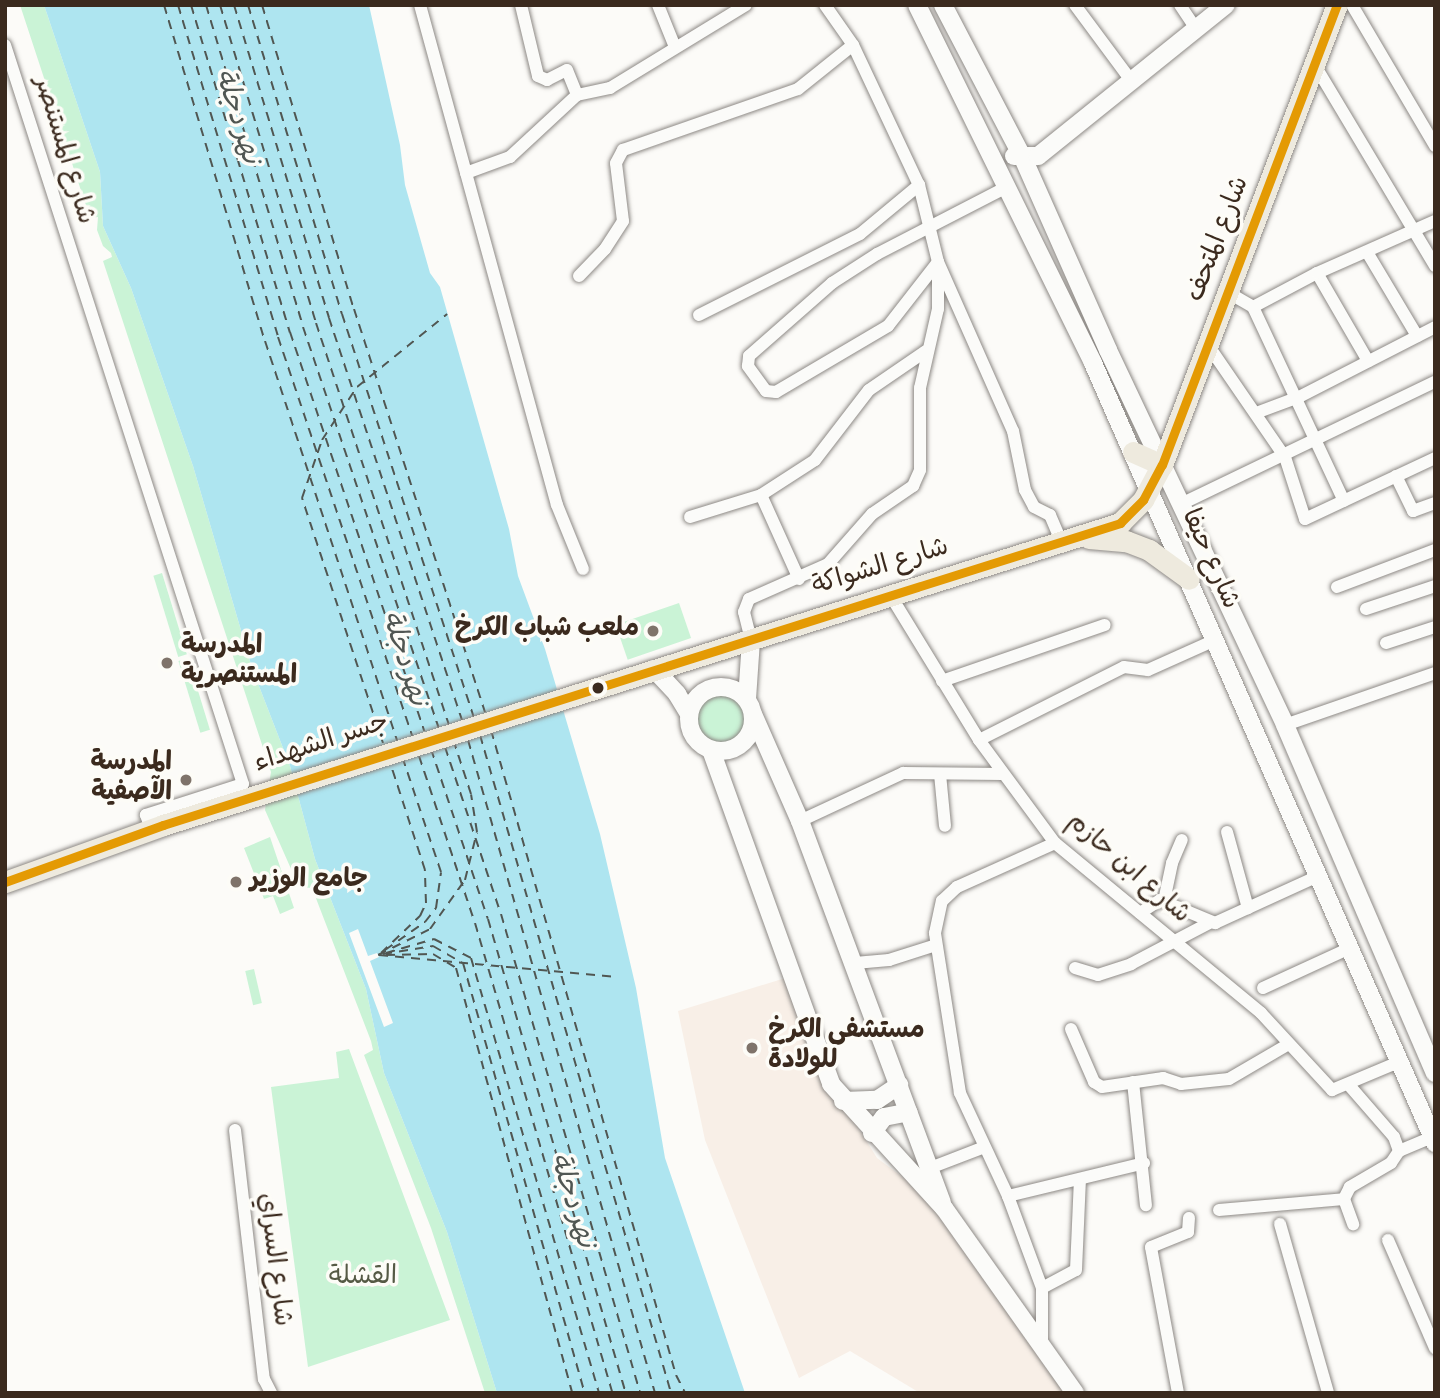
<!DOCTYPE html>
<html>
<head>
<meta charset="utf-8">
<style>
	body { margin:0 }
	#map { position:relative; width:1440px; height:1398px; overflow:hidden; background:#fcfbf8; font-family:"Gochi Hand","Playpen Sans Arabic",sans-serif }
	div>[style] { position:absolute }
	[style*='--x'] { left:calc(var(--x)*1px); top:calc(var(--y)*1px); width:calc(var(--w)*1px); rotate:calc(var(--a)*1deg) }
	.built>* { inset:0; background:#f8efe7 }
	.green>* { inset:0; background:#caf3d6; transform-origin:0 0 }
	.round { border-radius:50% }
	.water>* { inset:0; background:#aee5f0 }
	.pier>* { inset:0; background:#fcfbf8 }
	.ferry>* { height:2px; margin-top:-1px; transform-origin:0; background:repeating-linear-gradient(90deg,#505652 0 9px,transparent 0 16px) }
	.roads { filter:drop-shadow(0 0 2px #8d8985) drop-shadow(0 0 2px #8d8985) }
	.street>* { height:12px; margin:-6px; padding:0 6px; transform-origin:6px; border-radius:6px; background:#fbfbf9 }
	.secondary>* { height:18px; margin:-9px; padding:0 9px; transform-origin:9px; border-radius:9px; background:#fbfbf9 }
	.secondary>.ring { margin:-9px; padding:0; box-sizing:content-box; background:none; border:18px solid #fbfbf9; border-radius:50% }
	.primary>* { height:21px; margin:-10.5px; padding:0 10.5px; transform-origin:10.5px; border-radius:10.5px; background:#eeeade }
	.bus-1>* { height:9px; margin:-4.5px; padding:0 4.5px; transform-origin:4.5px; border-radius:4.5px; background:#e49a03 }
	.dots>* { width:19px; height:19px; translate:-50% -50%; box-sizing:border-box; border:4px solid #fdfcf7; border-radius:50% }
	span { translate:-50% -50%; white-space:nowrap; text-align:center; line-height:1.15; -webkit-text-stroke:7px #fdfcf7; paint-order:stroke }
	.street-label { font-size:26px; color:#3b2a1e }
	.poi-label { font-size:26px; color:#3b2a1e; font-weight:700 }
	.right { translate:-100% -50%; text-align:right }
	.left { translate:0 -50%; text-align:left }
	.park-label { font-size:26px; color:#555a45 }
	.water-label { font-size:28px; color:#505652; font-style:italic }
	.frame { position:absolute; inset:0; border:7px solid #3b2a1e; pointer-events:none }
</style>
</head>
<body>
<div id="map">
	<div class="built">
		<i style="clip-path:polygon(795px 975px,831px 1084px,877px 1158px,944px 1208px,1067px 1393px,920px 1393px,850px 1351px,799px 1378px,705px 1140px,678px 1011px)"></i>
	</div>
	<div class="green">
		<i style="clip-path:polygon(20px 5px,44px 5px,100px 172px,103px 226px,131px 288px,193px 466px,252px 668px,290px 766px,315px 859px,366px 989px,384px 1073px,447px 1232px,497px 1393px,485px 1393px,431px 1228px,364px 1055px,373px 1050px,371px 1041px,312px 888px,299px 887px,265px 810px,271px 772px,103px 261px,112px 257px,111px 253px,103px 246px,97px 230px,98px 217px,90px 218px)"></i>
		<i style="left:162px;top:573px;width:85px;height:9px;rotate:73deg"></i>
		<i style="left:679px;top:603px;width:37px;height:67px;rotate:71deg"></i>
		<i style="left:188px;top:658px;width:75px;height:10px;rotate:73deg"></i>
		<i class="round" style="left:697px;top:693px;width:50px;height:50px"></i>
		<i style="clip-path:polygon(270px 837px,294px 908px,280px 914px,273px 896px,264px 899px,244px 848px)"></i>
		<i style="left:254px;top:969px;width:35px;height:9px;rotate:77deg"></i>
		<i style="clip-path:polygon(349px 1049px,450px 1320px,308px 1367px,271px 1087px,339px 1078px,336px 1052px)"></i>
	</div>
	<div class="water">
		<i style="clip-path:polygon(44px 5px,369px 5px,400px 145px,405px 185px,430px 273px,440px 287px,509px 529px,518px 576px,545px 649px,600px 834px,636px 988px,665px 1158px,745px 1393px,497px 1393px,447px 1232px,384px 1073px,366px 989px,315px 859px,290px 766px,252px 668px,193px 466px,131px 288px,103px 226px,100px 172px)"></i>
	</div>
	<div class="pier">
		<i style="clip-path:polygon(358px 929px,368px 956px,377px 953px,379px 957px,370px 961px,393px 1023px,384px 1027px,349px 933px)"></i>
	</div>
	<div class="ferry">
		<i style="--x:164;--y:5;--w:351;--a:73.3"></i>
		<i style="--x:265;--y:341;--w:421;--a:71.7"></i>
		<i style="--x:178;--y:5;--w:347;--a:73.2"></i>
		<i style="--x:278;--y:337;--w:422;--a:71.4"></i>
		<i style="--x:191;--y:5;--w:342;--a:73.2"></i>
		<i style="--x:290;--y:332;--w:421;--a:71.4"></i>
		<i style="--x:206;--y:5;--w:336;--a:73.2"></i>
		<i style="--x:303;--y:327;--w:424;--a:71.3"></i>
		<i style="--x:220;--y:5;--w:332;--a:73.2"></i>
		<i style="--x:316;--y:323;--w:424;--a:71.7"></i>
		<i style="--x:234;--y:5;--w:327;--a:73.1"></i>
		<i style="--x:329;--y:318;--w:424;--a:71.7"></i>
		<i style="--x:248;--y:5;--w:323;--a:73.1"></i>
		<i style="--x:342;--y:314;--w:424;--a:71.9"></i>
		<i style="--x:262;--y:5;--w:318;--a:73.2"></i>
		<i style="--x:354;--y:309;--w:424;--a:72"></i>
		<i style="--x:491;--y:730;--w:671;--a:74"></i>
		<i style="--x:676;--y:1375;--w:20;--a:63"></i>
		<i style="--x:480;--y:735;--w:685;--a:73.81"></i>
		<i style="--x:468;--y:740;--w:679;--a:74.02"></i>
		<i style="--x:383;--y:743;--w:258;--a:-108.3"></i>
		<i style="--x:302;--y:498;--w:61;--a:-71"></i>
		<i style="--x:322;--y:440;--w:64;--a:-56.6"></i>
		<i style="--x:357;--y:387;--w:116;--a:-39"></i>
		<i style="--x:445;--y:747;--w:176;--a:71.5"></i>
		<i style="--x:501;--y:914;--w:499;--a:73.8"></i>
		<i style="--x:431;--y:749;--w:179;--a:71.5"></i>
		<i style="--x:488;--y:919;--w:494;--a:73.8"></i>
		<i style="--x:419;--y:756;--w:176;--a:71.5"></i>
		<i style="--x:475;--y:923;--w:490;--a:73.7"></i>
		<i style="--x:385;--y:950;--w:49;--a:-35"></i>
		<i style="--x:425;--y:922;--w:18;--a:-52"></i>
		<i style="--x:436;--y:908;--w:36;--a:-82"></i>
		<i style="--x:441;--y:872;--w:119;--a:-108.6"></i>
		<i style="--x:381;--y:953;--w:54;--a:-43.5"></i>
		<i style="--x:420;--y:916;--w:14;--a:-65"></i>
		<i style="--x:426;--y:903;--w:33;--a:-92"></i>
		<i style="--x:425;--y:870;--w:114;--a:-108"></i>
		<i style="--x:386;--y:953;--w:50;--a:-16.3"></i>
		<i style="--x:434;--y:939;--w:42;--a:27.2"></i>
		<i style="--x:471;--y:958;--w:453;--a:73.6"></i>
		<i style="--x:383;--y:954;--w:51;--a:-9.1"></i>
		<i style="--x:433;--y:946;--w:34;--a:30"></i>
		<i style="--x:463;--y:963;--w:447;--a:74.2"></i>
		<i style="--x:378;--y:955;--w:58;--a:-26.6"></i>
		<i style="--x:430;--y:929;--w:60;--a:-54.5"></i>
		<i style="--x:465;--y:880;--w:49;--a:-76"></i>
		<i style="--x:477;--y:832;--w:38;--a:-99"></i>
		<i style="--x:471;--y:794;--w:52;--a:-108.1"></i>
		<i style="--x:379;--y:955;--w:239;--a:5.3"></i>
		<i style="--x:386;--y:955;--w:47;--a:-1.2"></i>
		<i style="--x:433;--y:954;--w:27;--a:31"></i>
		<i style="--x:456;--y:968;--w:441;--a:74.7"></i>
	</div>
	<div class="roads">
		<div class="street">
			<i style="--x:420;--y:5;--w:518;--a:74.68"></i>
			<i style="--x:557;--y:505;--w:69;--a:67.9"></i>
			<i style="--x:521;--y:5;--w:73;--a:76.5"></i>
			<i style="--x:538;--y:76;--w:10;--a:24"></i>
			<i style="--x:547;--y:80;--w:22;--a:-27"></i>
			<i style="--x:567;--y:70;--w:27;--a:68"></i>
			<i style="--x:658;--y:5;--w:45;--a:68"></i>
			<i style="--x:825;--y:5;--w:49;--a:55"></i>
			<i style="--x:853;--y:45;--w:155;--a:64.8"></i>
			<i style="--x:919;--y:185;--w:79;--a:76.1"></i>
			<i style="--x:938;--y:262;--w:185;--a:66.1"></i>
			<i style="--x:1013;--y:431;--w:60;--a:78.5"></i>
			<i style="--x:1025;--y:490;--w:19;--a:62"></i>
			<i style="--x:1034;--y:507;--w:18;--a:27"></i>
			<i style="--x:1050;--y:515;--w:30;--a:67"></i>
			<i style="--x:1075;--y:5;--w:92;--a:53.4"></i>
			<i style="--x:1180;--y:5;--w:29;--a:56"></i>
			<i style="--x:1352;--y:5;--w:164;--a:59.5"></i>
			<i style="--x:5;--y:45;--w:776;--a:72.15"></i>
			<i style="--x:243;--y:784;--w:102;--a:162.3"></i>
			<i style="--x:146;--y:815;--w:15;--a:70"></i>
			<i style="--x:1316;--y:67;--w:232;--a:59.1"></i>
			<i style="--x:466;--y:173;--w:47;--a:-20"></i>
			<i style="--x:510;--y:157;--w:91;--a:-42.8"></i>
			<i style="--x:577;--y:95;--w:34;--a:-12"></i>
			<i style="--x:610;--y:88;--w:159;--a:-31.4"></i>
			<i style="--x:1367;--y:252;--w:98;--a:59.2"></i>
			<i style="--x:938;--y:262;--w:81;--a:128"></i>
			<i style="--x:888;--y:326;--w:130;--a:149.5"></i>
			<i style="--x:776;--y:392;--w:10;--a:-174"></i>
			<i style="--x:766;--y:391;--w:31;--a:-126"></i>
			<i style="--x:748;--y:366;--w:10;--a:-84"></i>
			<i style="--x:749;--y:356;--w:111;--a:-41.3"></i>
			<i style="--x:832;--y:283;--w:54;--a:-32.8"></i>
			<i style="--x:877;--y:254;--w:148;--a:-27.3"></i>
			<i style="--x:1317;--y:273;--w:102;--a:59.9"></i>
			<i style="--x:579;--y:276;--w:37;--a:-46"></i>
			<i style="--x:605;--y:249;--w:33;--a:-57"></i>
			<i style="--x:623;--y:221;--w:58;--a:-96.9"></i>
			<i style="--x:616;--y:163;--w:15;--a:-62"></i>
			<i style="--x:623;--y:150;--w:185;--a:-19.2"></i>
			<i style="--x:798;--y:89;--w:70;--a:-38.7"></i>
			<i style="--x:1229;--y:293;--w:28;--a:30"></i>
			<i style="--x:1253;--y:307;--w:214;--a:64.9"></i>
			<i style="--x:1253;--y:307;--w:72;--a:-28"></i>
			<i style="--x:1317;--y:273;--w:129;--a:-23.8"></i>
			<i style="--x:699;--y:315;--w:180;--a:-26.7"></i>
			<i style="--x:860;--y:234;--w:77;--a:-39.7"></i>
			<i style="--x:1210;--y:348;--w:132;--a:55.5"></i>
			<i style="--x:1285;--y:457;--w:65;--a:72.1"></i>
			<i style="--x:1305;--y:519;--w:144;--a:-25.1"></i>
			<i style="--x:1256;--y:413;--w:46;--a:-20.4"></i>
			<i style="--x:1299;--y:397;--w:153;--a:-27.2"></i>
			<i style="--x:1396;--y:476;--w:39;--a:64"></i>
			<i style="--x:1413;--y:511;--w:23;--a:-20"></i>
			<i style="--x:1181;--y:504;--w:282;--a:-25.7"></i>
			<i style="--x:690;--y:517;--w:74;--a:-17.2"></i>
			<i style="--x:799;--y:579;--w:92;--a:-114.3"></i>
			<i style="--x:761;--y:495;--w:64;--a:-32.9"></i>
			<i style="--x:815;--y:460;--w:88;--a:-52.4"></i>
			<i style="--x:869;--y:390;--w:69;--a:-34.4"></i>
			<i style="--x:1337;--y:587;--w:105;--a:-20.7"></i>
			<i style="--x:889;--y:593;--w:172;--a:58.5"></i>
			<i style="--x:979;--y:740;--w:128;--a:53.6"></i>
			<i style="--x:1055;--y:843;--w:267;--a:39.5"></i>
			<i style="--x:1261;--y:1013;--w:105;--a:47.3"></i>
			<i style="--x:1332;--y:1090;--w:73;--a:-22.7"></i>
			<i style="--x:1366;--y:609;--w:73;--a:-18.4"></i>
			<i style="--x:751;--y:640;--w:29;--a:-104"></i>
			<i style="--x:744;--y:612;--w:14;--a:-69"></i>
			<i style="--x:749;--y:599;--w:86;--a:-23.9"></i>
			<i style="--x:828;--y:564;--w:67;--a:-48.7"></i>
			<i style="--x:872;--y:514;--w:50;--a:-34.3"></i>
			<i style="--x:913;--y:486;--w:17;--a:-66"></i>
			<i style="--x:920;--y:470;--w:82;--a:-90"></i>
			<i style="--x:920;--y:388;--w:81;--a:-77.2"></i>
			<i style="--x:938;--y:309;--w:43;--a:-90"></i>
			<i style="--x:1386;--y:643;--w:52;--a:-18.1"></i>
			<i style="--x:942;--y:681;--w:172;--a:-19"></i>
			<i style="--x:1285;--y:725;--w:159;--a:-19.1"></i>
			<i style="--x:979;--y:740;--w:162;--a:-26.7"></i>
			<i style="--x:1124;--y:667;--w:24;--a:7"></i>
			<i style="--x:1148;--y:670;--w:73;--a:-24.1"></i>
			<i style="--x:940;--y:774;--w:52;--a:84.5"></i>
			<i style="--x:800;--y:821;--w:114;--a:-25"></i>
			<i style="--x:903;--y:773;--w:100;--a:0.6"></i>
			<i style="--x:1227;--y:832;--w:79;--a:74.6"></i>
			<i style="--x:1164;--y:901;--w:39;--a:-78"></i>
			<i style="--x:1172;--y:863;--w:25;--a:-67"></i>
			<i style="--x:1140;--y:913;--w:24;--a:-33"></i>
			<i style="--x:1160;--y:900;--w:60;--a:22.7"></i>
			<i style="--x:1215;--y:923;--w:113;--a:-24.5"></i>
			<i style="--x:855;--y:963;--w:34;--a:-5"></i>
			<i style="--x:889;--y:960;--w:49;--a:-17.7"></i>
			<i style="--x:1075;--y:968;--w:24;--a:17"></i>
			<i style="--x:1098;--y:975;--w:35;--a:-18"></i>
			<i style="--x:1131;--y:964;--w:88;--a:-27.7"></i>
			<i style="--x:1263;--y:988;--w:96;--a:-24.7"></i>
			<i style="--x:1071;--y:1029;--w:58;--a:66.5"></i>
			<i style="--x:1094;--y:1082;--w:9;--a:32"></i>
			<i style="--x:1102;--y:1087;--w:62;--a:-8.4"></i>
			<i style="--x:1163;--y:1078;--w:19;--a:18"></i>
			<i style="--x:1181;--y:1084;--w:48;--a:-5.9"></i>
			<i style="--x:1229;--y:1079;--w:69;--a:-30.3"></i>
			<i style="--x:1133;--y:1082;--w:124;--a:84"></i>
			<i style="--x:1348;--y:1084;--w:70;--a:49"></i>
			<i style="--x:1394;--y:1137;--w:15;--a:70"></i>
			<i style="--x:1399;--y:1151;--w:14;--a:124"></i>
			<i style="--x:1391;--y:1163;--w:48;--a:149.7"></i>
			<i style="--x:1350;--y:1187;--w:13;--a:117"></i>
			<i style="--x:1344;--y:1199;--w:27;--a:70"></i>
			<i style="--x:235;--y:1130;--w:251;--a:83.4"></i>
			<i style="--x:264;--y:1379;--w:16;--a:63"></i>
			<i style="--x:1399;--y:1151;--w:36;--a:-23"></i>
			<i style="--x:930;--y:1168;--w:56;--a:-21"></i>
			<i style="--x:1008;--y:1196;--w:140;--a:-13.6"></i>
			<i style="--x:1219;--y:1210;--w:125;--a:-5"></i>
			<i style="--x:1280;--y:1224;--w:176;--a:74.1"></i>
			<i style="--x:1388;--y:1240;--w:118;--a:66.5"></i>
			<i style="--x:1042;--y:1288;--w:38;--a:-28"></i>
			<i style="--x:1076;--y:1270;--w:90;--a:-87.5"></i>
			<i style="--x:1042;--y:1347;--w:59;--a:-90"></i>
			<i style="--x:1042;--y:1288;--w:98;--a:-110.3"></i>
			<i style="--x:1008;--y:1196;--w:114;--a:-115"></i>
			<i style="--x:960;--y:1093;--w:162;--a:-98.9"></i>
			<i style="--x:935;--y:933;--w:33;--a:-78"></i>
			<i style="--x:942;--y:901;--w:21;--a:-43"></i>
			<i style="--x:957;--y:887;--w:107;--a:-24.2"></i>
			<i style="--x:1178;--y:1393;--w:148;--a:-100.5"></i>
			<i style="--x:1151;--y:1247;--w:40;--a:-22"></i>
			<i style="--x:1188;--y:1232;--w:14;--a:-86"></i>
		</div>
		<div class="secondary">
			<i style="--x:917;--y:5;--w:399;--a:63.8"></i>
			<i style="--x:1093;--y:363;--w:852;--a:66.32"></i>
			<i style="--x:943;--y:5;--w:173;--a:62.4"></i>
			<i style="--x:1023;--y:158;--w:210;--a:66.1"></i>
			<i style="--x:1108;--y:350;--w:415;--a:64.7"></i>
			<i style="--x:1285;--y:725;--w:379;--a:66.7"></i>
			<i style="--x:1014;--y:156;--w:24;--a:0"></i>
			<i style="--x:1038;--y:156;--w:241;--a:-38.8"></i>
			<i style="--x:654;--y:669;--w:34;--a:47"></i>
			<i style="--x:677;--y:694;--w:23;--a:59"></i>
			<i class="ring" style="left:689px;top:687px;width:46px;height:46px"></i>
			<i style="--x:747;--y:699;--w:59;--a:-86.1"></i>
			<i style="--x:753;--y:714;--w:117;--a:66.3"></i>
			<i style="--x:800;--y:821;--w:407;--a:69.6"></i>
			<i style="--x:711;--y:750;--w:355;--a:70.2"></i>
			<i style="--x:831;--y:1084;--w:168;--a:47.7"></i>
			<i style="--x:944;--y:1208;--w:227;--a:54.7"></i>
			<i style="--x:843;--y:1101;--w:34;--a:-2"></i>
			<i style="--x:877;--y:1100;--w:27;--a:-34"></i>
			<i style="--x:872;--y:1133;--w:20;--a:-53"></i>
			<i style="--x:884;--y:1117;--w:25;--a:-11"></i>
		</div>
		<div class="primary">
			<i style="--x:1133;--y:452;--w:32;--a:24"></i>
			<i style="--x:1089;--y:538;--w:37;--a:5"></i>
			<i style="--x:1126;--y:541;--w:25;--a:21"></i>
			<i style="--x:1149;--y:550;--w:49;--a:35.9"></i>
			<i style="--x:5;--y:882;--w:168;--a:-19.8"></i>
			<i style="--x:163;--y:825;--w:1004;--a:-17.51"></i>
			<i style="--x:1120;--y:523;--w:33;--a:-45"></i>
			<i style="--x:1143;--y:500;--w:40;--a:-62"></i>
			<i style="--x:1162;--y:465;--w:492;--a:-69.2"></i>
		</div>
	</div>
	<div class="bus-1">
		<i style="--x:5;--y:882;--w:168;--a:-19.8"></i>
		<i style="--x:163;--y:825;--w:1004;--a:-17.51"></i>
		<i style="--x:1120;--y:523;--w:33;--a:-45"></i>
		<i style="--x:1143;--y:500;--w:40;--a:-62"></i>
		<i style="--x:1162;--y:465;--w:492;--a:-69.2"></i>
	</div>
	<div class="dots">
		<i style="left:653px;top:631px;background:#7f736a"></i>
		<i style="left:167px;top:663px;background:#7f736a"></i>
		<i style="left:598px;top:688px;background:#3b2a1e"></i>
		<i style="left:186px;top:780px;background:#7f736a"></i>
		<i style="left:236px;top:882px;background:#7f736a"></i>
		<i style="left:752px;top:1048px;background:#7f736a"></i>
	</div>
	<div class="street-label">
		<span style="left:62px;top:151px;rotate:73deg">شارع المستنصر</span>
		<span style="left:1220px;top:240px;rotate:-69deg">شارع المتحف</span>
		<span style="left:1208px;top:560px;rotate:66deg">شارع حيفا</span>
		<span style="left:881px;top:569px;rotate:-17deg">شارع الشواكة</span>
		<span style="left:322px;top:745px;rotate:-18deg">جسر الشهداء</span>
		<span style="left:1127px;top:870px;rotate:41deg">شارع ابن حازم</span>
		<span style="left:272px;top:1260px;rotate:83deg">شارع السراي</span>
	</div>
	<div class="poi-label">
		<span class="right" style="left:639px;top:631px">ملعب شباب الكرخ</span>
		<span class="left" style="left:181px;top:663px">المدرسة<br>المستنصرية</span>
		<span class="right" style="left:172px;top:780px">المدرسة<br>الآصفية</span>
		<span class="left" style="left:250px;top:882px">جامع الوزير</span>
		<span class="left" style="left:768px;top:1048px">مستشفى الكرخ<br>للولادة</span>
	</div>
	<div class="park-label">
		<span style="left:363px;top:1279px">القشلة</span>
	</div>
	<div class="water-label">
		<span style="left:235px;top:117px;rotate:73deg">نهر دجلة</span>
		<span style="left:402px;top:659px;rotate:73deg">نهر دجلة</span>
		<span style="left:570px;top:1201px;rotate:73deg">نهر دجلة</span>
	</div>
	<div class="frame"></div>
</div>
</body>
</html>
